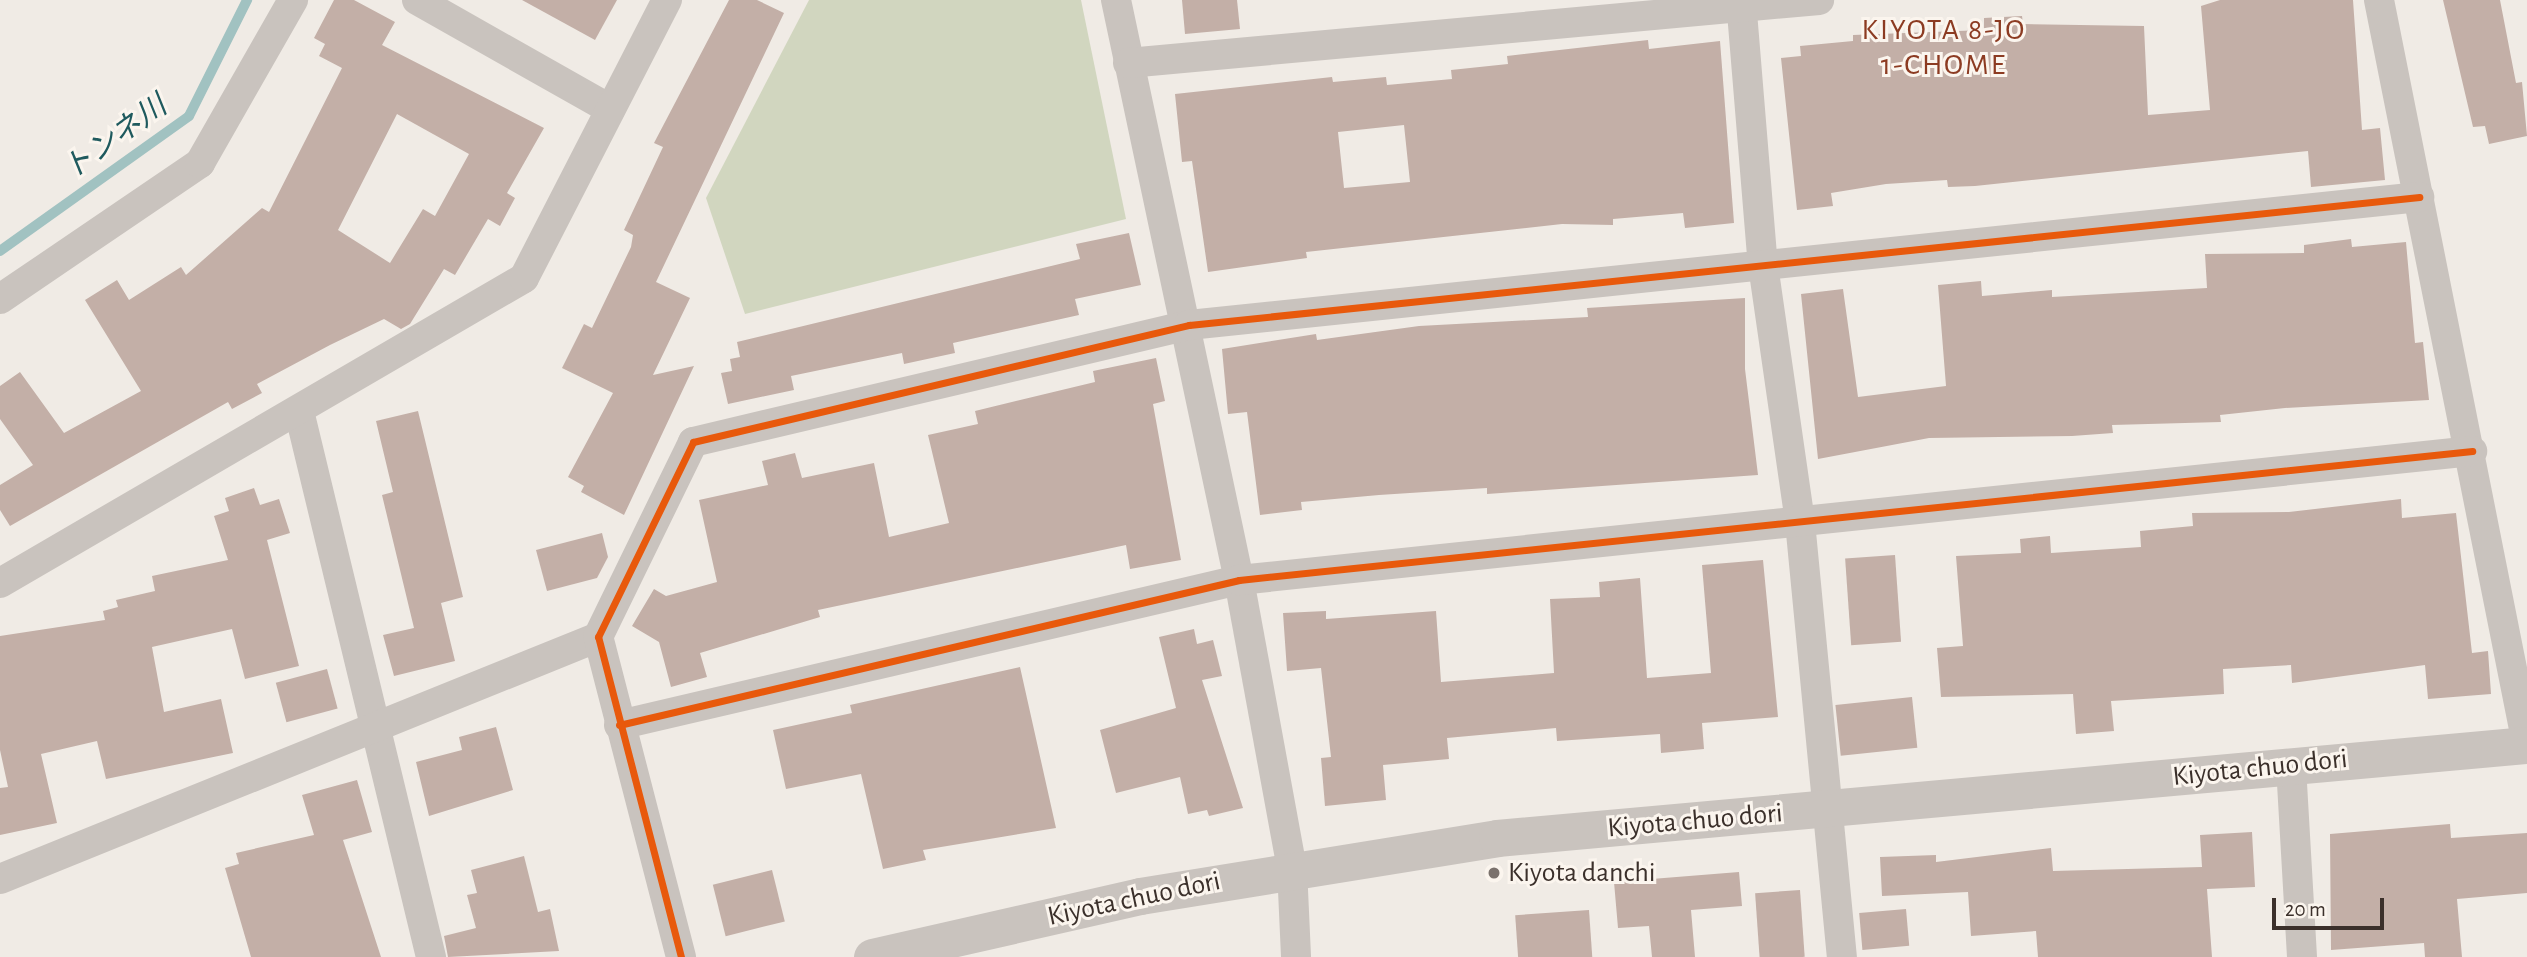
<!DOCTYPE html>
<html>
<head>
<meta charset="utf-8">
<style>
	body { margin:0 }
	#map { position:relative; width:2527px; height:957px; overflow:hidden; background:#f0ebe5; font-family:"Alegreya Sans","Noto Sans JP",sans-serif }
	div>[style] { position:absolute }
	[style*='--x'] { left:calc(var(--x)*1px); top:calc(var(--y)*1px); width:calc(var(--w)*1px); rotate:calc(var(--a)*1deg) }
	.green>* { inset:0; background:#d1d6bf }
	.stream>* { height:10px; margin:-5px; padding:0 5px; transform-origin:5px; border-radius:5px; background:#a1c2c1 }
	.building>* { inset:0; background:#c3afa7; transform-origin:0 0 }
	.minor>* { height:30px; margin:-15px; padding:0 15px; transform-origin:15px; border-radius:15px; background:#c9c3be }
	.tertiary>* { height:37px; margin:-18.5px; padding:0 18.5px; transform-origin:18.5px; border-radius:18.5px; background:#c9c3be }
	.cycleway>* { height:7px; margin:-3.5px; padding:0 3.5px; transform-origin:3.5px; border-radius:3.5px; background:#e8590c }
	.dots>* { width:19px; height:19px; translate:-50% -50%; box-sizing:border-box; border:4px solid #fbf5ee; border-radius:50% }
	span { translate:-50% -50%; white-space:nowrap; text-align:center; line-height:1.15; -webkit-text-stroke:6px #fbf5ee; paint-order:stroke }
	.street-label { font-size:28px; color:#3b302b }
	.poi-label { font-size:28px; color:#3b302b }
	.left { translate:0 -50%; text-align:left }
	.neighbourhood-label { font-size:30px; color:#8c3b22; letter-spacing:2px }
	.water-label { font-size:30px; color:#1f5a5e; font-style:italic }
	.scale { position:absolute; left:2272px; top:898px; width:112px; height:32px; box-sizing:border-box; border:4px solid #3b302b; border-top:0; padding-left:9px; font-size:21px; line-height:24px; white-space:nowrap; color:#3b302b; -webkit-text-stroke:5px #fbf5ee; paint-order:stroke }
</style>
</head>
<body>
<div id="map">
	<div class="green">
		<i style="clip-path:polygon(809px 0,1081px 0,1126px 219px,745px 314px,706px 198px)"></i>
	</div>
	<div class="stream">
		<i style="--x:0;--y:251;--w:232;--a:-35.5"></i>
		<i style="--x:189;--y:116;--w:130;--a:-63.4"></i>
	</div>
	<div class="building">
		<i style="clip-path:polygon(evenodd,334px 0,354px 0,395px 22px,382px 45px,544px 128px,507px 193px,515px 198px,500px 226px,488px 219px,455px 275px,444px 269px,410px 324px,401px 329px,384px 319px,330px 345px,257px 384px,262px 393px,232px 409px,228px 402px,10px 526px,0 510px,0 485px,33px 465px,0 419px,0 386px,20px 372px,64px 433px,141px 391px,85px 300px,117px 280px,129px 300px,181px 267px,186px 275px,262px 208px,269px 212px,342px 68px,319px 56px,325px 44px,314px 38px,334px 0,397px 114px,469px 154px,435px 216px,423px 209px,390px 263px,338px 230px,397px 114px)"></i>
		<i style="clip-path:polygon(522px 0,617px 0,595px 40px)"></i>
		<i style="clip-path:polygon(729px 0,757px 0,784px 13px,656px 282px,690px 298px,653px 375px,694px 366px,624px 515px,581px 492px,584px 486px,568px 477px,613px 393px,562px 368px,584px 324px,592px 328px,631px 247px,633px 235px,624px 230px,663px 147px,654px 143px)"></i>
		<i style="clip-path:polygon(1182px 0,1237px 0,1240px 29px,1185px 34px)"></i>
		<i style="clip-path:polygon(2220px 0,2353px 0,2362px 130px,2380px 128px,2385px 180px,2311px 187px,2308px 151px,1975px 186px,1948px 187px,1947px 180px,1886px 184px,1831px 193px,1833px 206px,1797px 210px,1781px 58px,1801px 56px,1800px 46px,1853px 41px,1853px 35px,1984px 30px,1984px 18px,2022px 16px,2023px 24px,2144px 26px,2148px 115px,2210px 110px,2201px 6px)"></i>
		<i style="clip-path:polygon(2443px 0,2500px 0,2516px 83px,2522px 82px,2527px 136px,2489px 144px,2485px 126px,2473px 127px)"></i>
		<i style="clip-path:polygon(evenodd,1648px 40px,1649px 49px,1720px 41px,1734px 223px,1685px 228px,1683px 213px,1613px 219px,1613px 225px,1562px 224px,1306px 252px,1307px 258px,1208px 272px,1192px 161px,1182px 162px,1175px 94px,1332px 77px,1333px 82px,1386px 77px,1387px 85px,1452px 79px,1451px 70px,1508px 64px,1507px 56px,1648px 40px,1404px 125px,1410px 182px,1344px 188px,1338px 132px,1404px 125px)"></i>
		<i style="clip-path:polygon(1129px 233px,1141px 285px,1075px 299px,1079px 315px,953px 343px,955px 353px,904px 364px,902px 353px,791px 376px,794px 390px,728px 404px,721px 373px,732px 371px,730px 359px,740px 357px,737px 342px,1080px 259px,1076px 244px)"></i>
		<i style="clip-path:polygon(2351px 239px,2352px 247px,2406px 242px,2415px 343px,2423px 342px,2429px 400px,2285px 408px,2220px 415px,2221px 422px,2112px 425px,2113px 433px,2072px 436px,1929px 438px,1818px 459px,1801px 294px,1843px 289px,1858px 397px,1946px 386px,1938px 285px,1981px 281px,1982px 296px,2052px 290px,2052px 297px,2207px 288px,2205px 254px,2304px 253px,2304px 245px)"></i>
		<i style="clip-path:polygon(1745px 298px,1745px 369px,1758px 475px,1487px 494px,1487px 488px,1379px 495px,1301px 502px,1302px 510px,1260px 515px,1247px 412px,1228px 414px,1222px 349px,1316px 334px,1317px 340px,1419px 326px,1588px 317px,1587px 308px)"></i>
		<i style="clip-path:polygon(1156px 358px,1165px 401px,1153px 404px,1181px 560px,1130px 569px,1126px 545px,818px 610px,820px 617px,700px 653px,707px 677px,671px 687px,659px 642px,632px 626px,654px 589px,666px 596px,717px 582px,699px 500px,768px 485px,762px 461px,795px 453px,802px 478px,874px 463px,889px 537px,949px 523px,928px 435px,978px 424px,975px 411px,1095px 382px,1093px 371px)"></i>
		<i style="clip-path:polygon(418px 411px,463px 597px,441px 603px,455px 661px,394px 676px,383px 635px,414px 628px,382px 495px,393px 492px,376px 421px)"></i>
		<i style="clip-path:polygon(254px 488px,260px 505px,279px 499px,290px 533px,267px 540px,299px 666px,245px 679px,232px 629px,152px 647px,164px 712px,221px 699px,233px 753px,106px 779px,97px 741px,41px 754px,57px 823px,0 835px,0 788px,8px 787px,0 750px,0 636px,105px 620px,103px 611px,118px 607px,116px 600px,155px 591px,152px 576px,228px 560px,214px 516px,229px 511px,225px 498px)"></i>
		<i style="clip-path:polygon(2401px 499px,2402px 518px,2456px 513px,2472px 653px,2488px 651px,2491px 694px,2428px 699px,2425px 665px,2292px 683px,2291px 665px,2223px 669px,2224px 694px,2111px 701px,2114px 731px,2076px 734px,2073px 694px,1941px 697px,1937px 648px,1963px 646px,1956px 556px,2021px 553px,2020px 539px,2050px 536px,2051px 553px,2141px 547px,2140px 531px,2193px 526px,2192px 513px,2289px 512px)"></i>
		<i style="clip-path:polygon(602px 533px,608px 557px,597px 578px,547px 591px,536px 550px)"></i>
		<i style="left:1895px;top:555px;width:87px;height:50px;rotate:86deg"></i>
		<i style="clip-path:polygon(1763px 560px,1778px 717px,1702px 723px,1704px 749px,1661px 753px,1660px 734px,1557px 741px,1556px 728px,1447px 738px,1449px 759px,1383px 765px,1386px 800px,1325px 806px,1321px 758px,1331px 757px,1321px 668px,1287px 671px,1283px 613px,1326px 611px,1326px 619px,1436px 611px,1441px 682px,1554px 673px,1550px 599px,1600px 597px,1599px 582px,1640px 578px,1647px 678px,1711px 673px,1702px 565px)"></i>
		<i style="clip-path:polygon(1194px 629px,1197px 644px,1213px 640px,1222px 676px,1202px 680px,1243px 808px,1209px 816px,1207px 810px,1188px 814px,1180px 777px,1116px 793px,1100px 730px,1176px 708px,1159px 637px)"></i>
		<i style="clip-path:polygon(1020px 667px,1056px 828px,923px 850px,926px 860px,883px 869px,861px 774px,786px 789px,773px 730px,852px 713px,850px 705px)"></i>
		<i style="left:327px;top:669px;width:41px;height:53px;rotate:75deg"></i>
		<i style="left:1912px;top:697px;width:51px;height:77px;rotate:84deg"></i>
		<i style="clip-path:polygon(496px 727px,513px 790px,429px 816px,416px 762px,462px 750px,459px 737px)"></i>
		<i style="clip-path:polygon(357px 780px,372px 832px,343px 840px,381px 957px,251px 957px,225px 868px,239px 864px,236px 853px,314px 835px,302px 795px)"></i>
		<i style="clip-path:polygon(2450px 824px,2451px 838px,2527px 833px,2527px 893px,2457px 899px,2462px 957px,2425px 957px,2424px 943px,2331px 950px,2330px 834px)"></i>
		<i style="clip-path:polygon(2252px 832px,2255px 887px,2207px 889px,2212px 957px,2038px 957px,2036px 931px,1971px 936px,1968px 892px,1882px 896px,1880px 857px,1936px 855px,1936px 862px,2051px 848px,2053px 871px,2202px 867px,2200px 835px)"></i>
		<i style="clip-path:polygon(524px 856px,538px 912px,550px 909px,559px 951px,448px 957px,444px 936px,476px 928px,467px 895px,477px 893px,471px 870px)"></i>
		<i style="left:772px;top:870px;width:53px;height:61px;rotate:76deg"></i>
		<i style="clip-path:polygon(1739px 872px,1742px 906px,1691px 910px,1695px 957px,1652px 957px,1649px 926px,1618px 928px,1614px 882px)"></i>
		<i style="left:1800px;top:890px;width:67px;height:45px;rotate:86deg"></i>
		<i style="left:1906px;top:909px;width:37px;height:47px;rotate:85deg"></i>
		<i style="left:1589px;top:910px;width:47px;height:74px;rotate:86deg"></i>
	</div>
	<div class="minor">
		<i style="--x:417;--y:0;--w:222;--a:29.5"></i>
		<i style="--x:1116;--y:0;--w:593;--a:78.03"></i>
		<i style="--x:1239;--y:580;--w:293;--a:79.6"></i>
		<i style="--x:1292;--y:868;--w:89;--a:87.4"></i>
		<i style="--x:1741;--y:0;--w:266;--a:85.3"></i>
		<i style="--x:1763;--y:265;--w:260;--a:81.8"></i>
		<i style="--x:1800;--y:522;--w:437;--a:84.5"></i>
		<i style="--x:2379;--y:0;--w:759;--a:78.75"></i>
		<i style="--x:1128;--y:63;--w:694;--a:-5.21"></i>
		<i style="--x:0;--y:299;--w:242;--a:-34.2"></i>
		<i style="--x:200;--y:163;--w:188;--a:-60.3"></i>
		<i style="--x:299;--y:411;--w:562;--a:76.41"></i>
		<i style="--x:0;--y:583;--w:606;--a:-30.2"></i>
		<i style="--x:524;--y:278;--w:313;--a:-62.8"></i>
		<i style="--x:619;--y:725;--w:637;--a:-13.16"></i>
		<i style="--x:1239;--y:580;--w:1240;--a:-5.97"></i>
		<i style="--x:2291;--y:766;--w:191;--a:86.7"></i>
		<i style="--x:0;--y:879;--w:645;--a:-22.03"></i>
		<i style="--x:681;--y:957;--w:331;--a:-104.5"></i>
		<i style="--x:598;--y:637;--w:217;--a:-64"></i>
		<i style="--x:693;--y:442;--w:510;--a:-13.27"></i>
		<i style="--x:1189;--y:325;--w:1237;--a:-5.94"></i>
	</div>
	<div class="tertiary">
		<i style="--x:872;--y:957;--w:275;--a:-12.8"></i>
		<i style="--x:1140;--y:896;--w:362;--a:-9.2"></i>
		<i style="--x:1497;--y:838;--w:1034;--a:-5.16"></i>
	</div>
	<div class="cycleway">
		<i style="--x:619;--y:725;--w:637;--a:-13.16"></i>
		<i style="--x:1239;--y:580;--w:1240;--a:-5.97"></i>
		<i style="--x:681;--y:957;--w:331;--a:-104.5"></i>
		<i style="--x:598;--y:637;--w:217;--a:-64"></i>
		<i style="--x:693;--y:442;--w:510;--a:-13.27"></i>
		<i style="--x:1189;--y:325;--w:1237;--a:-5.94"></i>
	</div>
	<div class="dots">
		<i style="left:1494px;top:873px;background:#7a716c"></i>
	</div>
	<div class="street-label">
		<span style="left:2260px;top:768px;rotate:-6deg">Kiyota chuo dori</span>
		<span style="left:1695px;top:821px;rotate:-5deg">Kiyota chuo dori</span>
		<span style="left:1134px;top:899px;rotate:-12deg">Kiyota chuo dori</span>
	</div>
	<div class="poi-label">
		<span class="left" style="left:1508px;top:873px">Kiyota danchi</span>
	</div>
	<div class="neighbourhood-label">
		<span style="left:1944px;top:47px">KIYOTA 8-JO<br>1-CHOME</span>
	</div>
	<div class="water-label">
		<span style="left:115px;top:138px;rotate:-36deg">トンネ川</span>
	</div>
	<div class="scale">20 m</div>
</div>
</body>
</html>
